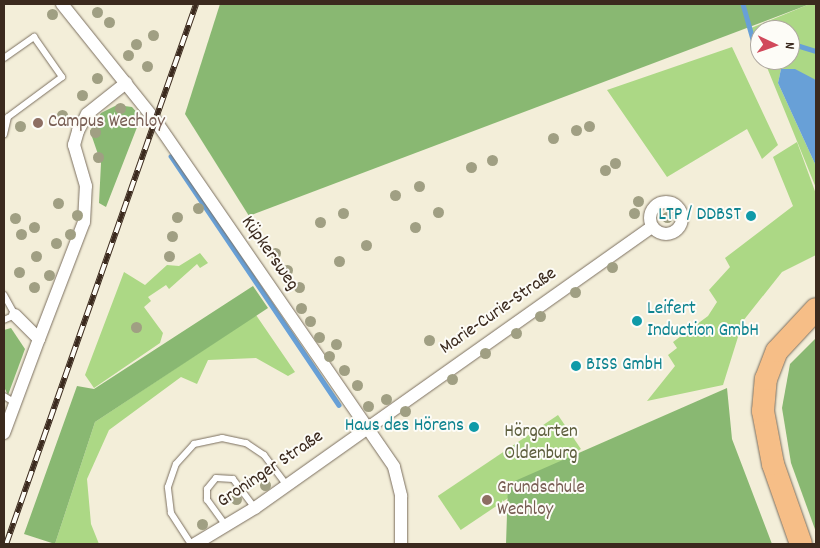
<!DOCTYPE html>
<html>
<head>
<meta charset="utf-8">
<style>
	body { margin:0 }
	#map { position:relative; width:820px; height:548px; overflow:hidden; background:#f3eed9; font-family:Dekko,sans-serif }
	div>[style] { position:absolute }
	[style*='--x'] { left:calc(var(--x)*1px); top:calc(var(--y)*1px); width:calc(var(--w)*1px); rotate:calc(var(--a)*1deg) }
	.green>* { inset:0; background:#acd885; transform-origin:0 0 }
	.forest>* { inset:0; background:#89b872 }
	.water>* { inset:0; background:#68a0d7 }
	.stream>* { height:4.5px; margin:-2.25px; padding:0 2.25px; transform-origin:2.25px; border-radius:2.25px; background:#68a0d7 }
	.roads { filter:drop-shadow(0 0 1px #7b6f5f) drop-shadow(0 0 1px #7b6f5f) }
	.lane>* { height:6px; margin:-3px; padding:0 3px; transform-origin:3px; border-radius:3px; background:#fff }
	.street>* { height:12px; margin:-6px; padding:0 6px; transform-origin:6px; border-radius:6px; background:#fff }
	.street>.ring { margin:-6px; padding:0; box-sizing:content-box; background:none; border:12px solid #fff; border-radius:50% }
	.highway>* { height:22px; margin:-11px; padding:0 11px; transform-origin:11px; border-radius:11px; background:#f6be87 }
	.rail>* { height:5.5px; margin-top:-2.75px; transform-origin:0; background:repeating-linear-gradient(90deg,#fdfcf7 0 11px,#3b2a1e 0 22px); box-sizing:border-box; border-block:1px solid #3b2a1e }
	.trees>* { width:11px; height:11px; margin:-5.5px; border-radius:50%; background:#a09f83 }
	.dots>* { width:14px; height:14px; translate:-50% -50%; box-sizing:border-box; border:2px solid #fdfcf7; border-radius:50% }
	span { translate:-50% -50%; white-space:nowrap; text-align:center; line-height:1.15; -webkit-text-stroke:4px #fdfcf7; paint-order:stroke }
	.education-label { font-size:19px; color:#785e54 }
	.left { translate:0 -50%; text-align:left }
	.culture-label { font-size:19px; color:#0d838f }
	.right { translate:-100% -50%; text-align:right }
	.street-label { font-size:19px; color:#3b2a1e }
	.park-label { font-size:19px; color:#5d5e3d }
	.frame { position:absolute; inset:0; border:5px solid #3b2a1e; pointer-events:none }
	.north { position:absolute; left:750px; top:20px; width:50px; height:50px; box-sizing:border-box; background:#fdfcf7; border:1px solid #afa8a0; border-radius:50%; rotate:93deg; font-size:14px; font-weight:700; line-height:20px; text-align:center; color:#3b2a1e }
	.north::after { content:''; display:block; margin:auto; width:18px; height:22px; background:#d1495b; clip-path:polygon(50% 0,100% 100%,50% 72%,0 100%) }
</style>
</head>
<body>
<div id="map">
	<div class="green">
		<i style="clip-path:polygon(810px 4px,816px 4px,816px 80px,781px 69px,778px 83px,816px 166px,816px 188px,764px 60px,790px 60px,790px 30px,760px 30px,760px 50px,751px 28px)"></i>
		<i style="clip-path:polygon(732px 47px,778px 145px,762px 159px,747px 129px,667px 177px,607px 90px)"></i>
		<i style="clip-path:polygon(797px 142px,816px 194px,816px 255px,782px 272px,743px 321px,723px 385px,647px 401px,675px 366px,668px 355px,677px 348px,673px 342px,708px 316px,717px 302px,709px 290px,730px 267px,725px 258px,793px 206px,773px 157px)"></i>
		<i style="clip-path:polygon(200px 253px,208px 263px,200px 268px,197px 264px,169px 289px,166px 285px,148px 297px,151px 301px,144px 307px,163px 333px,160px 343px,94px 388px,85px 375px,124px 272px,145px 285px,167px 265px,179px 266px)"></i>
		<i style="clip-path:polygon(256px 315px,295px 372px,288px 376px,256px 358px,208px 360px,197px 384px,181px 377px,109px 430px,87px 479px,91px 524px,99px 544px,55px 544px,95px 422px)"></i>
		<i style="left:558px;top:415px;width:41px;height:145px;rotate:56deg"></i>
	</div>
	<div class="forest">
		<i style="clip-path:polygon(220px 4px,810px 4px,249px 216px,185px 114px)"></i>
		<i style="clip-path:polygon(117px 105px,132px 107px,141px 117px,106px 207px,99px 203px,101px 163px,90px 131px,101px 113px)"></i>
		<i style="clip-path:polygon(253px 286px,268px 308px,95px 422px,55px 544px,24px 534px,77px 386px,94px 389px)"></i>
		<i style="clip-path:polygon(11px 328px,25px 349px,8px 395px,4px 387px,4px 330px)"></i>
		<i style="clip-path:polygon(816px 338px,816px 532px,791px 463px,782px 408px,790px 364px)"></i>
		<i style="clip-path:polygon(727px 388px,732px 439px,772px 544px,506px 544px,508px 484px)"></i>
	</div>
	<div class="water">
		<i style="clip-path:polygon(781px 69px,795px 69px,816px 80px,816px 166px,778px 83px)"></i>
	</div>
	<div class="stream">
		<i style="--x:743;--y:4;--w:41;--a:74.2"></i>
		<i style="--x:754;--y:43;--w:6;--a:0"></i>
		<i style="--x:790;--y:43;--w:27;--a:17"></i>
		<i style="--x:171;--y:156;--w:300;--a:56"></i>
	</div>
	<div class="roads">
		<div class="lane">
			<i style="--x:4;--y:58;--w:37;--a:-35"></i>
			<i style="--x:34;--y:37;--w:49;--a:55"></i>
			<i style="--x:62;--y:77;--w:67;--a:143.5"></i>
			<i style="--x:8;--y:117;--w:18;--a:103"></i>
			<i style="--x:4;--y:295;--w:23;--a:61"></i>
			<i style="--x:15;--y:315;--w:12;--a:156"></i>
			<i style="--x:4;--y:396;--w:13;--a:32"></i>
			<i style="--x:224;--y:523;--w:29;--a:-126"></i>
			<i style="--x:207;--y:500;--w:11;--a:-90"></i>
			<i style="--x:207;--y:489;--w:14;--a:-51"></i>
			<i style="--x:216;--y:478;--w:17;--a:3"></i>
			<i style="--x:233;--y:479;--w:36;--a:53"></i>
			<i style="--x:191;--y:544;--w:37;--a:-123"></i>
			<i style="--x:171;--y:513;--w:26;--a:-97"></i>
			<i style="--x:168;--y:487;--w:24;--a:-71"></i>
			<i style="--x:176;--y:464;--w:27;--a:-48"></i>
			<i style="--x:194;--y:444;--w:29;--a:-12"></i>
			<i style="--x:222;--y:438;--w:25;--a:12"></i>
			<i style="--x:246;--y:443;--w:22;--a:34"></i>
			<i style="--x:264;--y:455;--w:38;--a:53"></i>
		</div>
		<div class="street">
			<i style="--x:62;--y:4;--w:149;--a:51.3"></i>
			<i style="--x:155;--y:120;--w:421;--a:55.4"></i>
			<i style="--x:394;--y:467;--w:30;--a:76"></i>
			<i style="--x:401;--y:496;--w:48;--a:90"></i>
			<i class="ring" style="left:650px;top:202px;width:20px;height:20px"></i>
			<i style="--x:39;--y:339;--w:125;--a:-69"></i>
			<i style="--x:84;--y:222;--w:36;--a:-87"></i>
			<i style="--x:86;--y:186;--w:43;--a:-106.3"></i>
			<i style="--x:74;--y:145;--w:15;--a:-74"></i>
			<i style="--x:78;--y:131;--w:19;--a:-62"></i>
			<i style="--x:87;--y:114;--w:50;--a:-38.5"></i>
			<i style="--x:4;--y:433;--w:100;--a:-69.6"></i>
			<i style="--x:39;--y:339;--w:34;--a:-135"></i>
			<i style="--x:195;--y:544;--w:70;--a:-31"></i>
			<i style="--x:255;--y:508;--w:486;--a:-35.3"></i>
		</div>
		<div class="highway">
			<i style="--x:801;--y:544;--w:85;--a:-109.3"></i>
			<i style="--x:773;--y:464;--w:54;--a:-100.7"></i>
			<i style="--x:763;--y:411;--w:32;--a:-85"></i>
			<i style="--x:766;--y:379;--w:30;--a:-69"></i>
			<i style="--x:777;--y:351;--w:57;--a:-47.1"></i>
		</div>
	</div>
	<div class="rail">
		<i style="--x:6;--y:544;--w:572;--a:-70.62"></i>
	</div>
	<div class="trees">
		<i style="left:97px;top:12px"></i>
		<i style="left:52px;top:14px"></i>
		<i style="left:109px;top:22px"></i>
		<i style="left:153px;top:35px"></i>
		<i style="left:136px;top:44px"></i>
		<i style="left:128px;top:55px"></i>
		<i style="left:147px;top:66px"></i>
		<i style="left:97px;top:78px"></i>
		<i style="left:82px;top:95px"></i>
		<i style="left:120px;top:108px"></i>
		<i style="left:62px;top:115px"></i>
		<i style="left:20px;top:126px"></i>
		<i style="left:589px;top:126px"></i>
		<i style="left:576px;top:130px"></i>
		<i style="left:95px;top:132px"></i>
		<i style="left:553px;top:138px"></i>
		<i style="left:98px;top:157px"></i>
		<i style="left:492px;top:160px"></i>
		<i style="left:615px;top:163px"></i>
		<i style="left:471px;top:167px"></i>
		<i style="left:605px;top:170px"></i>
		<i style="left:419px;top:186px"></i>
		<i style="left:395px;top:195px"></i>
		<i style="left:638px;top:201px"></i>
		<i style="left:58px;top:203px"></i>
		<i style="left:198px;top:208px"></i>
		<i style="left:438px;top:212px"></i>
		<i style="left:343px;top:213px"></i>
		<i style="left:634px;top:213px"></i>
		<i style="left:77px;top:215px"></i>
		<i style="left:177px;top:217px"></i>
		<i style="left:667px;top:217px"></i>
		<i style="left:15px;top:218px"></i>
		<i style="left:320px;top:222px"></i>
		<i style="left:34px;top:227px"></i>
		<i style="left:415px;top:227px"></i>
		<i style="left:21px;top:234px"></i>
		<i style="left:70px;top:234px"></i>
		<i style="left:172px;top:236px"></i>
		<i style="left:56px;top:243px"></i>
		<i style="left:366px;top:245px"></i>
		<i style="left:275px;top:253px"></i>
		<i style="left:36px;top:256px"></i>
		<i style="left:169px;top:256px"></i>
		<i style="left:339px;top:261px"></i>
		<i style="left:612px;top:267px"></i>
		<i style="left:287px;top:270px"></i>
		<i style="left:19px;top:272px"></i>
		<i style="left:49px;top:275px"></i>
		<i style="left:34px;top:287px"></i>
		<i style="left:299px;top:287px"></i>
		<i style="left:575px;top:292px"></i>
		<i style="left:301px;top:308px"></i>
		<i style="left:540px;top:316px"></i>
		<i style="left:310px;top:321px"></i>
		<i style="left:136px;top:327px"></i>
		<i style="left:516px;top:333px"></i>
		<i style="left:319px;top:337px"></i>
		<i style="left:429px;top:340px"></i>
		<i style="left:336px;top:344px"></i>
		<i style="left:485px;top:353px"></i>
		<i style="left:329px;top:356px"></i>
		<i style="left:344px;top:370px"></i>
		<i style="left:452px;top:379px"></i>
		<i style="left:357px;top:385px"></i>
		<i style="left:386px;top:399px"></i>
		<i style="left:368px;top:406px"></i>
		<i style="left:405px;top:411px"></i>
		<i style="left:265px;top:485px"></i>
		<i style="left:236px;top:499px"></i>
		<i style="left:202px;top:524px"></i>
	</div>
	<div class="dots">
		<i style="left:38px;top:123px;background:#8d6e63"></i>
		<i style="left:751px;top:216px;background:#0f9aa8"></i>
		<i style="left:637px;top:321px;background:#0f9aa8"></i>
		<i style="left:576px;top:366px;background:#0f9aa8"></i>
		<i style="left:474px;top:427px;background:#0f9aa8"></i>
		<i style="left:487px;top:500px;background:#8d6e63"></i>
	</div>
	<div class="education-label">
		<span class="left" style="left:48px;top:123px">Campus Wechloy</span>
		<span class="left" style="left:497px;top:500px">Grundschule<br>Wechloy</span>
	</div>
	<div class="culture-label">
		<span class="right" style="left:741px;top:216px">LTP / DDBST</span>
		<span class="left" style="left:647px;top:321px">Leifert<br>Induction GmbH</span>
		<span class="left" style="left:586px;top:366px">BISS GmbH</span>
		<span class="right" style="left:464px;top:427px">Haus des Hörens</span>
	</div>
	<div class="street-label">
		<span style="left:269px;top:254px;rotate:55deg">Küpkersweg</span>
		<span style="left:499px;top:312px;rotate:-35deg">Marie-Curie-Straße</span>
		<span style="left:271px;top:470px;rotate:-34deg">Groninger Straße</span>
	</div>
	<div class="park-label">
		<span style="left:541px;top:444px">Hörgarten<br>Oldenburg</span>
	</div>
	<div class="frame"></div>
	<div class="north">N</div>
</div>
</body>
</html>
